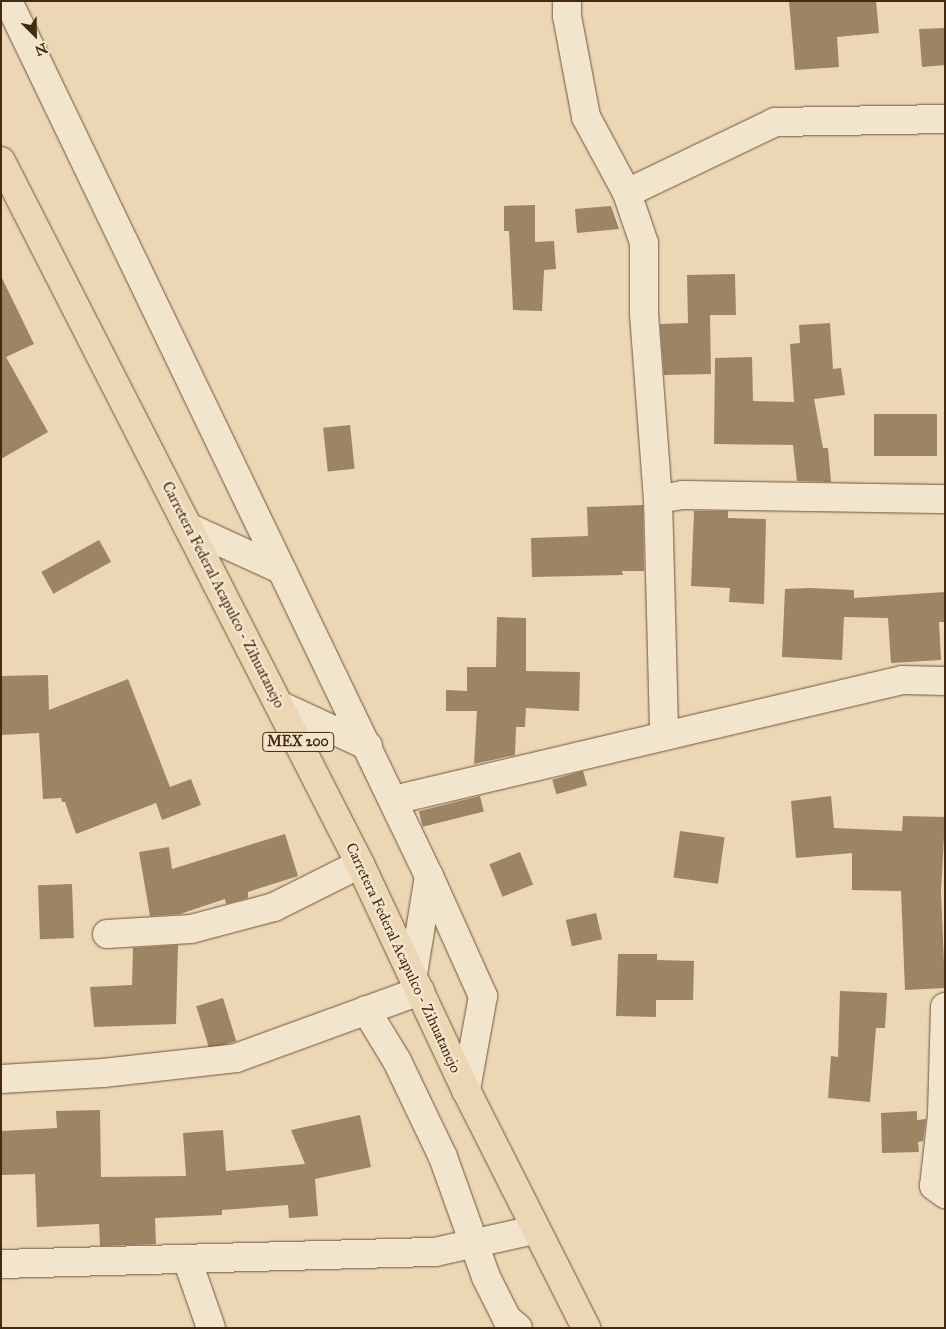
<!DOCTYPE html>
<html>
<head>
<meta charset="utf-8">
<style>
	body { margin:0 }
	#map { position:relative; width:946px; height:1329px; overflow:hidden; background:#ebd7b4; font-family:"IM FELL Great Primer",serif }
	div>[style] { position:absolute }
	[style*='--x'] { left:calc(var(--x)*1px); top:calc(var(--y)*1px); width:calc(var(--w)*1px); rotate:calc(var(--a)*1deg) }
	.building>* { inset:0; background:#9c8465; transform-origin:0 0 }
	.roads { filter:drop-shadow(0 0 1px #6f5538) drop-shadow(0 0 1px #6f5538) }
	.minor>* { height:28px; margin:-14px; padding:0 14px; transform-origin:14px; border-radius:14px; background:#f2e5ce }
	.major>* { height:28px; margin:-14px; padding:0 14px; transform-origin:14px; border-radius:14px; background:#ebd7b4 }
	span { translate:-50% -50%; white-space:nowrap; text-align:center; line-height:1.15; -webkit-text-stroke:5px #f2e5ce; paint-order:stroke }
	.shield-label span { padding:1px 4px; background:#f2e5ce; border:1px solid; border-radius:4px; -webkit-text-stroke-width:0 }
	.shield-label { font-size:14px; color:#462a0f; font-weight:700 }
	.street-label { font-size:15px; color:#462a0f }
	.frame { position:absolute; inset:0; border:2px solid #462a0f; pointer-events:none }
	.north { position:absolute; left:10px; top:10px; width:50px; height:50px; -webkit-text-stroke:4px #f2e5ce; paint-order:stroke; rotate:157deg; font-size:14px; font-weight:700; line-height:20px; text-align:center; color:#462a0f }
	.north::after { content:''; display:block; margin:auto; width:18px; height:22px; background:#462a0f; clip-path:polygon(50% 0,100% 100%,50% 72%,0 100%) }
</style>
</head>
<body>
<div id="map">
	<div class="building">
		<i style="clip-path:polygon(789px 1px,876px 1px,879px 33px,837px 37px,839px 67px,795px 70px)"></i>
		<i style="clip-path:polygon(945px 28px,945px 65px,922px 67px,919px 29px)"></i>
		<i style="clip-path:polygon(535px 205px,535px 242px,554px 241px,556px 269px,544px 270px,542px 311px,513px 310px,509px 231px,504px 231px,504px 206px)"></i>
		<i style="clip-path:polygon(611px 206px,619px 229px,577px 233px,575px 209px)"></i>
		<i style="clip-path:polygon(735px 274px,736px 315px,710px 315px,711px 374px,664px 375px,660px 324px,688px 323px,687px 275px)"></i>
		<i style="clip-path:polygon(1px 276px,34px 344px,6px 357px,48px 432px,1px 459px)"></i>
		<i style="clip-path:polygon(830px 323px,833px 369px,841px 368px,845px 395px,814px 399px,823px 448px,828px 448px,831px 482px,797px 481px,793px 445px,714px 444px,715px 358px,752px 357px,753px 401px,794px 402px,790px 344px,800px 343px,799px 325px)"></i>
		<i style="left:937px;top:414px;width:42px;height:63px;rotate:90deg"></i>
		<i style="left:350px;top:425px;width:44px;height:27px;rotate:84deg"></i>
		<i style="clip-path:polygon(643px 505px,644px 571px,622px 571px,623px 575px,532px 577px,531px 538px,588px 536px,587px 507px)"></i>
		<i style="clip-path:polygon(694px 511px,728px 511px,728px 518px,766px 519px,764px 604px,729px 602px,730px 588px,691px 586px)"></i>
		<i style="left:99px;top:540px;width:25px;height:66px;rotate:61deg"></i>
		<i style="clip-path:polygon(810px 588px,854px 590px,854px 598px,945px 592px,945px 622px,939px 622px,941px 660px,891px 663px,888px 618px,844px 617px,842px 660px,782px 657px,785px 589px)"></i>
		<i style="clip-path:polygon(497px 617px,526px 618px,526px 671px,580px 672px,579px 711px,526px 708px,525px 727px,516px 727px,515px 755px,474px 764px,477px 711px,446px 711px,446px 690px,467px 691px,467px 667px,496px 667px)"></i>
		<i style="clip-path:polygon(48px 675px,49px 710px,128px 679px,170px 787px,191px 779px,201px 805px,162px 820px,156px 803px,76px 834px,65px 802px,62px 802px,61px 798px,43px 799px,39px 733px,1px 735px,1px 676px)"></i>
		<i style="left:583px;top:771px;width:15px;height:32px;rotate:74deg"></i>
		<i style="left:480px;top:796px;width:16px;height:63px;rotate:76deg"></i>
		<i style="clip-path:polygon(831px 796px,834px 828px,902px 831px,903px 816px,945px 817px,941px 892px,945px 988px,905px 990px,901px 891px,852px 890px,852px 853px,796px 858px,791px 801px)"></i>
		<i style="left:680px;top:831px;width:45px;height:47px;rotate:8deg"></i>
		<i style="clip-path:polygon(285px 834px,298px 876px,248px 892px,248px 898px,226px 904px,225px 899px,180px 914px,150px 916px,139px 852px,169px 847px,172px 869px)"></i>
		<i style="left:520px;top:852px;width:35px;height:33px;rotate:68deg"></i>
		<i style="left:72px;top:884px;width:54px;height:34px;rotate:88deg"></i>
		<i style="left:596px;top:913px;width:27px;height:31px;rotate:77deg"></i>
		<i style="clip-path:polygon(178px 945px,176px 1024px,94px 1027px,90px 987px,132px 985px,133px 948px)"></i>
		<i style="clip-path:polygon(618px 954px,657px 954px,657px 960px,694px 961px,693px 1000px,656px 1000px,656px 1017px,616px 1016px)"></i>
		<i style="clip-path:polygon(840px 991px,887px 993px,885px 1028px,876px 1028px,870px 1102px,828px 1098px,831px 1056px,838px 1057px)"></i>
		<i style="left:223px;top:998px;width:45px;height:28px;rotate:73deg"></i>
		<i style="clip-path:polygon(100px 1110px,101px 1177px,186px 1176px,183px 1133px,223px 1130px,226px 1171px,305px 1164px,291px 1130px,360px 1115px,371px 1167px,315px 1179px,318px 1216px,289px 1218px,288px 1205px,222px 1210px,222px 1215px,155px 1218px,156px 1244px,100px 1246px,99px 1224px,37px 1227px,35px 1174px,1px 1175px,1px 1131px,57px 1128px,56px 1111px)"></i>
		<i style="clip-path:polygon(917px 1111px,917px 1120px,926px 1119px,923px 1141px,918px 1142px,919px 1152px,882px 1153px,881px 1113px)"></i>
	</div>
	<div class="roads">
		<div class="minor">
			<i style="--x:8;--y:1;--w:971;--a:64.31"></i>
			<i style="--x:429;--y:876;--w:99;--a:99.3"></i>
			<i style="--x:567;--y:1;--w:15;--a:90"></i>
			<i style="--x:567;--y:16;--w:103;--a:79.3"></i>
			<i style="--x:586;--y:117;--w:86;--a:61.7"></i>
			<i style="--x:627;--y:193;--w:53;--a:71.2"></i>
			<i style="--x:644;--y:243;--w:71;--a:90"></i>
			<i style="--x:644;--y:314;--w:186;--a:85.7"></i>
			<i style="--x:658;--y:499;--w:235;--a:88.5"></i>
			<i style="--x:627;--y:193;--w:164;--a:-25.6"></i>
			<i style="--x:775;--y:122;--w:170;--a:-1"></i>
			<i style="--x:658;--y:499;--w:24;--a:-9"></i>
			<i style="--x:682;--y:495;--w:263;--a:0.9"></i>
			<i style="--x:188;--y:527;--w:103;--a:24.6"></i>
			<i style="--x:279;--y:705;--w:98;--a:24.7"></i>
			<i style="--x:394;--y:800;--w:522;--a:-13.29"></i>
			<i style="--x:902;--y:680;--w:43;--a:1.3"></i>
			<i style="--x:429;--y:876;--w:132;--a:65.8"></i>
			<i style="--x:483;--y:996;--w:96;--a:100.3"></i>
			<i style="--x:107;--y:934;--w:84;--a:-3.4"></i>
			<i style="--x:191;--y:929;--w:86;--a:-14.8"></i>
			<i style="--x:274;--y:907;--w:96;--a:-26.6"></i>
			<i style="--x:945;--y:1007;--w:108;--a:91.6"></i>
			<i style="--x:942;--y:1115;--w:71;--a:96.4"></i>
			<i style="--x:934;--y:1186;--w:14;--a:36"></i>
			<i style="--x:366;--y:1010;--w:60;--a:58.7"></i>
			<i style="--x:397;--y:1061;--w:106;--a:64.4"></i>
			<i style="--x:443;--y:1157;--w:127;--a:70.3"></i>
			<i style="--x:486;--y:1277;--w:47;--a:63.4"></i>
			<i style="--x:507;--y:1319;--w:14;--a:39"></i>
			<i style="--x:1;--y:1079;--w:102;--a:-3.4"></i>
			<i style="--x:103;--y:1073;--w:134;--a:-6.4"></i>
			<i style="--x:236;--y:1058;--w:196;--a:-20"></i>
			<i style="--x:187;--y:1259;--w:73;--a:70.8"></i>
			<i style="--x:1;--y:1264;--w:434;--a:-1.6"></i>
			<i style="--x:435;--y:1252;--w:101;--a:-12.5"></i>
		</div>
		<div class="major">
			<i style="--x:1;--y:161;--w:789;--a:62.95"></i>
			<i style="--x:360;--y:864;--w:250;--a:64.9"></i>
			<i style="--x:466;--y:1090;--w:267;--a:63.2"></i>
		</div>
	</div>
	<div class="shield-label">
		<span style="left:298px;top:742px">MEX 200</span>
	</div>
	<div class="street-label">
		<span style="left:223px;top:595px;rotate:63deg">Carretera Federal Acapulco - Zihuatanejo</span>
		<span style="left:403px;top:958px;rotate:65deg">Carretera Federal Acapulco - Zihuatanejo</span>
	</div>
	<div class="frame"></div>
	<div class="north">N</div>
</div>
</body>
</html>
